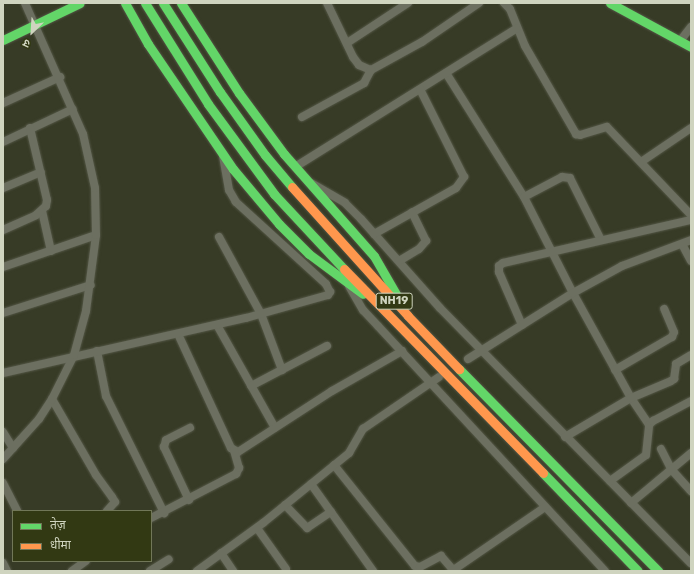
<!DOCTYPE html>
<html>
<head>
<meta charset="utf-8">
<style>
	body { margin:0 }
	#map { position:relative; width:694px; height:574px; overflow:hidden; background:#373b26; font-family:Rubik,"Noto Sans Devanagari",sans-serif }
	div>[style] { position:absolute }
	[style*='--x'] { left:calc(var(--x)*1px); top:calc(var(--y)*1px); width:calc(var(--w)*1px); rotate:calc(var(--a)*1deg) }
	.roads { filter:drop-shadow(0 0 1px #535645) drop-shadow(0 0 1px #535645) }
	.street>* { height:8px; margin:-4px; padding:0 4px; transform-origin:4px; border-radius:4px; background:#6c6f60 }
	.fast>* { height:9px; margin:-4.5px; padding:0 4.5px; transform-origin:4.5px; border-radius:4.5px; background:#63d668 }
	.slow>* { height:9px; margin:-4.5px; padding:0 4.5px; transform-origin:4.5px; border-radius:4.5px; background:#ff974d }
	span { translate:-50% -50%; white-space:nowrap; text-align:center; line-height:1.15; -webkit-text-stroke:3.5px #323913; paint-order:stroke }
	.shield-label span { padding:1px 3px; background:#323913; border:1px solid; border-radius:3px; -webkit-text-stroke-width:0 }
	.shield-label { font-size:11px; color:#cfd4bf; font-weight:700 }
	.frame { position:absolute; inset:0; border:4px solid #cfd4bf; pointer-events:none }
	.legend { position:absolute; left:12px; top:510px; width:140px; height:52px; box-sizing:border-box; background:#323913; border:1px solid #717758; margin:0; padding:5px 7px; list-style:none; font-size:12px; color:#cfd4bf }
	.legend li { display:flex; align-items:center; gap:8px; height:20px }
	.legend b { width:20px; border:1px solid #717758 }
	.north { position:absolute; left:12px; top:12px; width:40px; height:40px; -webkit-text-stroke:3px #323913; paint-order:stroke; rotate:205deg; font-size:11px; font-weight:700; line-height:16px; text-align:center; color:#cfd4bf }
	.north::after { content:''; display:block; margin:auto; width:14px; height:18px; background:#cfd4bf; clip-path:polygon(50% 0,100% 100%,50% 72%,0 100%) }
</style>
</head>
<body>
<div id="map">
	<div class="roads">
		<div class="street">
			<i style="--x:327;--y:3;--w:60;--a:64.3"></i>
			<i style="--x:353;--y:57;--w:10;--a:53"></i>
			<i style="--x:359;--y:65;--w:13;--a:23"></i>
			<i style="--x:371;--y:70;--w:58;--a:-28.8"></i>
			<i style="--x:422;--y:42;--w:69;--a:-34.4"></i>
			<i style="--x:504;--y:3;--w:8;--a:45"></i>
			<i style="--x:510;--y:9;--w:40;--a:68"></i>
			<i style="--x:525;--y:46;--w:102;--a:59.9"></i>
			<i style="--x:576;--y:134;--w:4;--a:14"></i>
			<i style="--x:580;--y:135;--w:28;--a:-17"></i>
			<i style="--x:607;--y:127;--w:122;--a:46.3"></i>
			<i style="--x:680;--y:41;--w:18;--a:-52"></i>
			<i style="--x:347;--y:43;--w:73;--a:-33.3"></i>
			<i style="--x:446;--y:73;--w:146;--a:57.8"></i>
			<i style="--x:524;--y:197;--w:108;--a:63"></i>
			<i style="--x:573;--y:293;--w:120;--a:61.1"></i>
			<i style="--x:631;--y:398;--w:32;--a:56"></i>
			<i style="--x:3;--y:103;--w:63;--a:-24.5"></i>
			<i style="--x:302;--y:117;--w:71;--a:-28.7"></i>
			<i style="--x:364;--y:83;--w:15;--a:-62"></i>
			<i style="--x:3;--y:142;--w:77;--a:-25.2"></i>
			<i style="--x:641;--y:162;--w:60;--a:-34.2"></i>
			<i style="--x:295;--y:167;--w:261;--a:-32"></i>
			<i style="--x:311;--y:183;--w:39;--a:30"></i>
			<i style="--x:345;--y:203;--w:23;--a:45"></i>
			<i style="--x:361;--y:219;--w:119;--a:48.4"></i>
			<i style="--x:440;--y:308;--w:358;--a:45.5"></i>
			<i style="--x:3;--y:188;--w:41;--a:-22.8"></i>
			<i style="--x:524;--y:197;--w:43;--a:-27.8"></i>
			<i style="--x:562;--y:177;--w:8;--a:7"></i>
			<i style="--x:570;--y:178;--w:69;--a:63.4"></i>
			<i style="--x:42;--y:211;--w:41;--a:77.3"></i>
			<i style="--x:3;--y:230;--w:36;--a:-24"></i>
			<i style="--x:36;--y:215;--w:13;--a:-42"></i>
			<i style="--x:46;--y:206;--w:6;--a:-81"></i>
			<i style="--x:47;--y:200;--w:74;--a:-103.3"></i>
			<i style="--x:374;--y:234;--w:94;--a:-29.3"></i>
			<i style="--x:456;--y:188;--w:14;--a:-54"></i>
			<i style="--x:464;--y:177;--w:98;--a:-116.6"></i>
			<i style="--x:219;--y:237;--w:88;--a:61.4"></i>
			<i style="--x:261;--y:314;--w:60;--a:69.4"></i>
			<i style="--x:682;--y:244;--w:19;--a:62"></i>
			<i style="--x:399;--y:261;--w:23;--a:-31"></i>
			<i style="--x:419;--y:249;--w:11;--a:-49"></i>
			<i style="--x:426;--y:241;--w:32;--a:-116"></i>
			<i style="--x:3;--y:267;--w:98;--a:-19"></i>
			<i style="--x:349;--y:286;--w:28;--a:60"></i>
			<i style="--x:363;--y:310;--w:22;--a:47"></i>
			<i style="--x:378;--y:326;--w:334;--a:47.2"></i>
			<i style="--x:3;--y:313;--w:92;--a:-17.7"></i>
			<i style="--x:217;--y:325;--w:118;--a:60.6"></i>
			<i style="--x:522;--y:325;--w:58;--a:-113.5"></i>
			<i style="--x:499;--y:272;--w:6;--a:-90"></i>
			<i style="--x:499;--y:266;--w:5;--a:-37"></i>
			<i style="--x:503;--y:263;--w:193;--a:-12.9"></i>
			<i style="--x:178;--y:334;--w:126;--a:65.1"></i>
			<i style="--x:231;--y:448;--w:8;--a:30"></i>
			<i style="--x:238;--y:452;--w:112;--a:-33"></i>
			<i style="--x:332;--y:391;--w:81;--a:-29.7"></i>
			<i style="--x:97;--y:351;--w:46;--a:78.7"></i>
			<i style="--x:106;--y:396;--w:131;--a:63.6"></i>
			<i style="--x:468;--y:359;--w:124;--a:-32.2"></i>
			<i style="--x:573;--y:293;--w:56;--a:-28.9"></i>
			<i style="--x:622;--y:266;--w:74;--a:-20.6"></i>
			<i style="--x:615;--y:370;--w:66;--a:-30.1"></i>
			<i style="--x:672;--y:337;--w:5;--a:-68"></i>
			<i style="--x:674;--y:332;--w:25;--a:-113"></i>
			<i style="--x:3;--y:373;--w:249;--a:-12.8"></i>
			<i style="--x:246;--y:318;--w:85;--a:-15.7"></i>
			<i style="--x:328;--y:295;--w:4;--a:-56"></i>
			<i style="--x:330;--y:292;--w:9;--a:-117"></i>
			<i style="--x:326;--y:284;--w:122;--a:-137.7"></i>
			<i style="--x:236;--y:202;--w:14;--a:-120"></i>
			<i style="--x:229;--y:190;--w:35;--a:-100"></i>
			<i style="--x:251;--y:386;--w:86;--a:-27.8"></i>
			<i style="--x:52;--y:399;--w:88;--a:59.9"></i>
			<i style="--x:96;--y:475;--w:27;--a:54"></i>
			<i style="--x:112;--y:497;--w:6;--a:59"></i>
			<i style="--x:115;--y:502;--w:12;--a:132"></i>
			<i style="--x:3;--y:432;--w:19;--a:58"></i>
			<i style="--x:565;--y:437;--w:77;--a:-30.6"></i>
			<i style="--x:631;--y:398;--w:43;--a:-23"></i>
			<i style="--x:671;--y:381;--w:4;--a:-34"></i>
			<i style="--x:674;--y:379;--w:15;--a:-82"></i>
			<i style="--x:676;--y:364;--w:17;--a:-31"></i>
			<i style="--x:661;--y:449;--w:22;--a:63"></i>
			<i style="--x:671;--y:469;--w:30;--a:48"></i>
			<i style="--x:3;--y:459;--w:54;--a:-48"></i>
			<i style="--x:39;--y:419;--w:24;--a:-57"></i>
			<i style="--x:52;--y:399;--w:49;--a:-63.4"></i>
			<i style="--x:74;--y:355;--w:46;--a:-74.7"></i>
			<i style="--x:86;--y:311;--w:77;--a:-82.5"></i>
			<i style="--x:96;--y:235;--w:47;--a:-91.2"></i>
			<i style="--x:95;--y:188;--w:55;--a:-102.5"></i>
			<i style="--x:83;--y:134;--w:143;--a:-113.9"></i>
			<i style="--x:334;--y:465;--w:129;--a:51.3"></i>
			<i style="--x:415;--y:566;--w:5;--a:11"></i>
			<i style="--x:420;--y:567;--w:24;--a:-28"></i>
			<i style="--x:441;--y:556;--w:20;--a:49"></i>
			<i style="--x:610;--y:481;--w:44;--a:-35.8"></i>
			<i style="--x:646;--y:455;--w:30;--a:-84"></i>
			<i style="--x:649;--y:425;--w:6;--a:-45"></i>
			<i style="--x:653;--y:421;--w:43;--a:-27.8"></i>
			<i style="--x:3;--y:483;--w:31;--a:63"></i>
			<i style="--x:311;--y:484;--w:107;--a:54.5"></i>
			<i style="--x:189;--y:500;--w:59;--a:-115.3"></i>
			<i style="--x:164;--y:447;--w:7;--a:-74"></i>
			<i style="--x:166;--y:440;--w:27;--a:-27"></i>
			<i style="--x:631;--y:503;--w:78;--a:-39.8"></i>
			<i style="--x:285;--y:505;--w:32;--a:46"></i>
			<i style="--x:307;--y:528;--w:29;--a:-34"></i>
			<i style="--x:151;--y:518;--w:96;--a:-27.4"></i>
			<i style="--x:236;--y:474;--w:7;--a:-63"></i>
			<i style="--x:239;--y:468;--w:18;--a:-106"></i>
			<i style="--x:257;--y:528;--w:50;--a:54.7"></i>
			<i style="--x:221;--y:553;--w:22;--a:56"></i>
			<i style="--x:3;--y:563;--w:9;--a:63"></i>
			<i style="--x:72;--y:571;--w:17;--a:-36"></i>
			<i style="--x:150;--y:571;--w:22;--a:-32"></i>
			<i style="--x:197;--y:571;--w:82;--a:-36"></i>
			<i style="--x:263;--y:523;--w:111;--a:-39.1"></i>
			<i style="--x:349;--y:453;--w:28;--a:-60"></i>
			<i style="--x:363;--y:429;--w:92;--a:-34.4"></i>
			<i style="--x:452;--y:571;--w:113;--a:-34.5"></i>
		</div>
		<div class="fast">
			<i style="--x:125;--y:3;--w:47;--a:60.7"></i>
			<i style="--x:148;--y:44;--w:151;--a:55.8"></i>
			<i style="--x:233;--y:169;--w:72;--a:50.1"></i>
			<i style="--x:279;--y:224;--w:42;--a:45"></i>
			<i style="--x:309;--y:254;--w:67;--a:36.5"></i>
			<i style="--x:145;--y:3;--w:119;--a:58"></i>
			<i style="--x:208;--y:104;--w:112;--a:53.7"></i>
			<i style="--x:274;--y:194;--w:103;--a:47"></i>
			<i style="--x:163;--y:3;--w:106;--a:57.4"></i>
			<i style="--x:220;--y:92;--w:77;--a:54.5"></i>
			<i style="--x:265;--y:155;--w:42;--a:49.8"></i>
			<i style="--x:181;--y:3;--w:107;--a:57.2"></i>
			<i style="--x:239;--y:93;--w:76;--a:53.6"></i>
			<i style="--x:284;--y:154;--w:136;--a:48.6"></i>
			<i style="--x:374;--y:256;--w:52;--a:60"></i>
			<i style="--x:610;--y:3;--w:92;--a:28.5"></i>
			<i style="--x:3;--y:40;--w:85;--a:-25.7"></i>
			<i style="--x:459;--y:369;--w:284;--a:45.4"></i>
			<i style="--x:543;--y:473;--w:136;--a:45.9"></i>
		</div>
		<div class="slow">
			<i style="--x:292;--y:187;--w:173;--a:48"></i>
			<i style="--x:408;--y:316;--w:74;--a:46.1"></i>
			<i style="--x:344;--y:269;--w:285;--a:45.7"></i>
		</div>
	</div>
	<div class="shield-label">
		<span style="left:394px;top:301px">NH19</span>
	</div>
	<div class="frame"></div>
	<ul class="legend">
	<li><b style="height:5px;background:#63d668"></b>तेज़</li>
	<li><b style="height:5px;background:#ff974d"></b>धीमा</li>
	</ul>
	<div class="north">उ</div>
</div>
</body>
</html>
